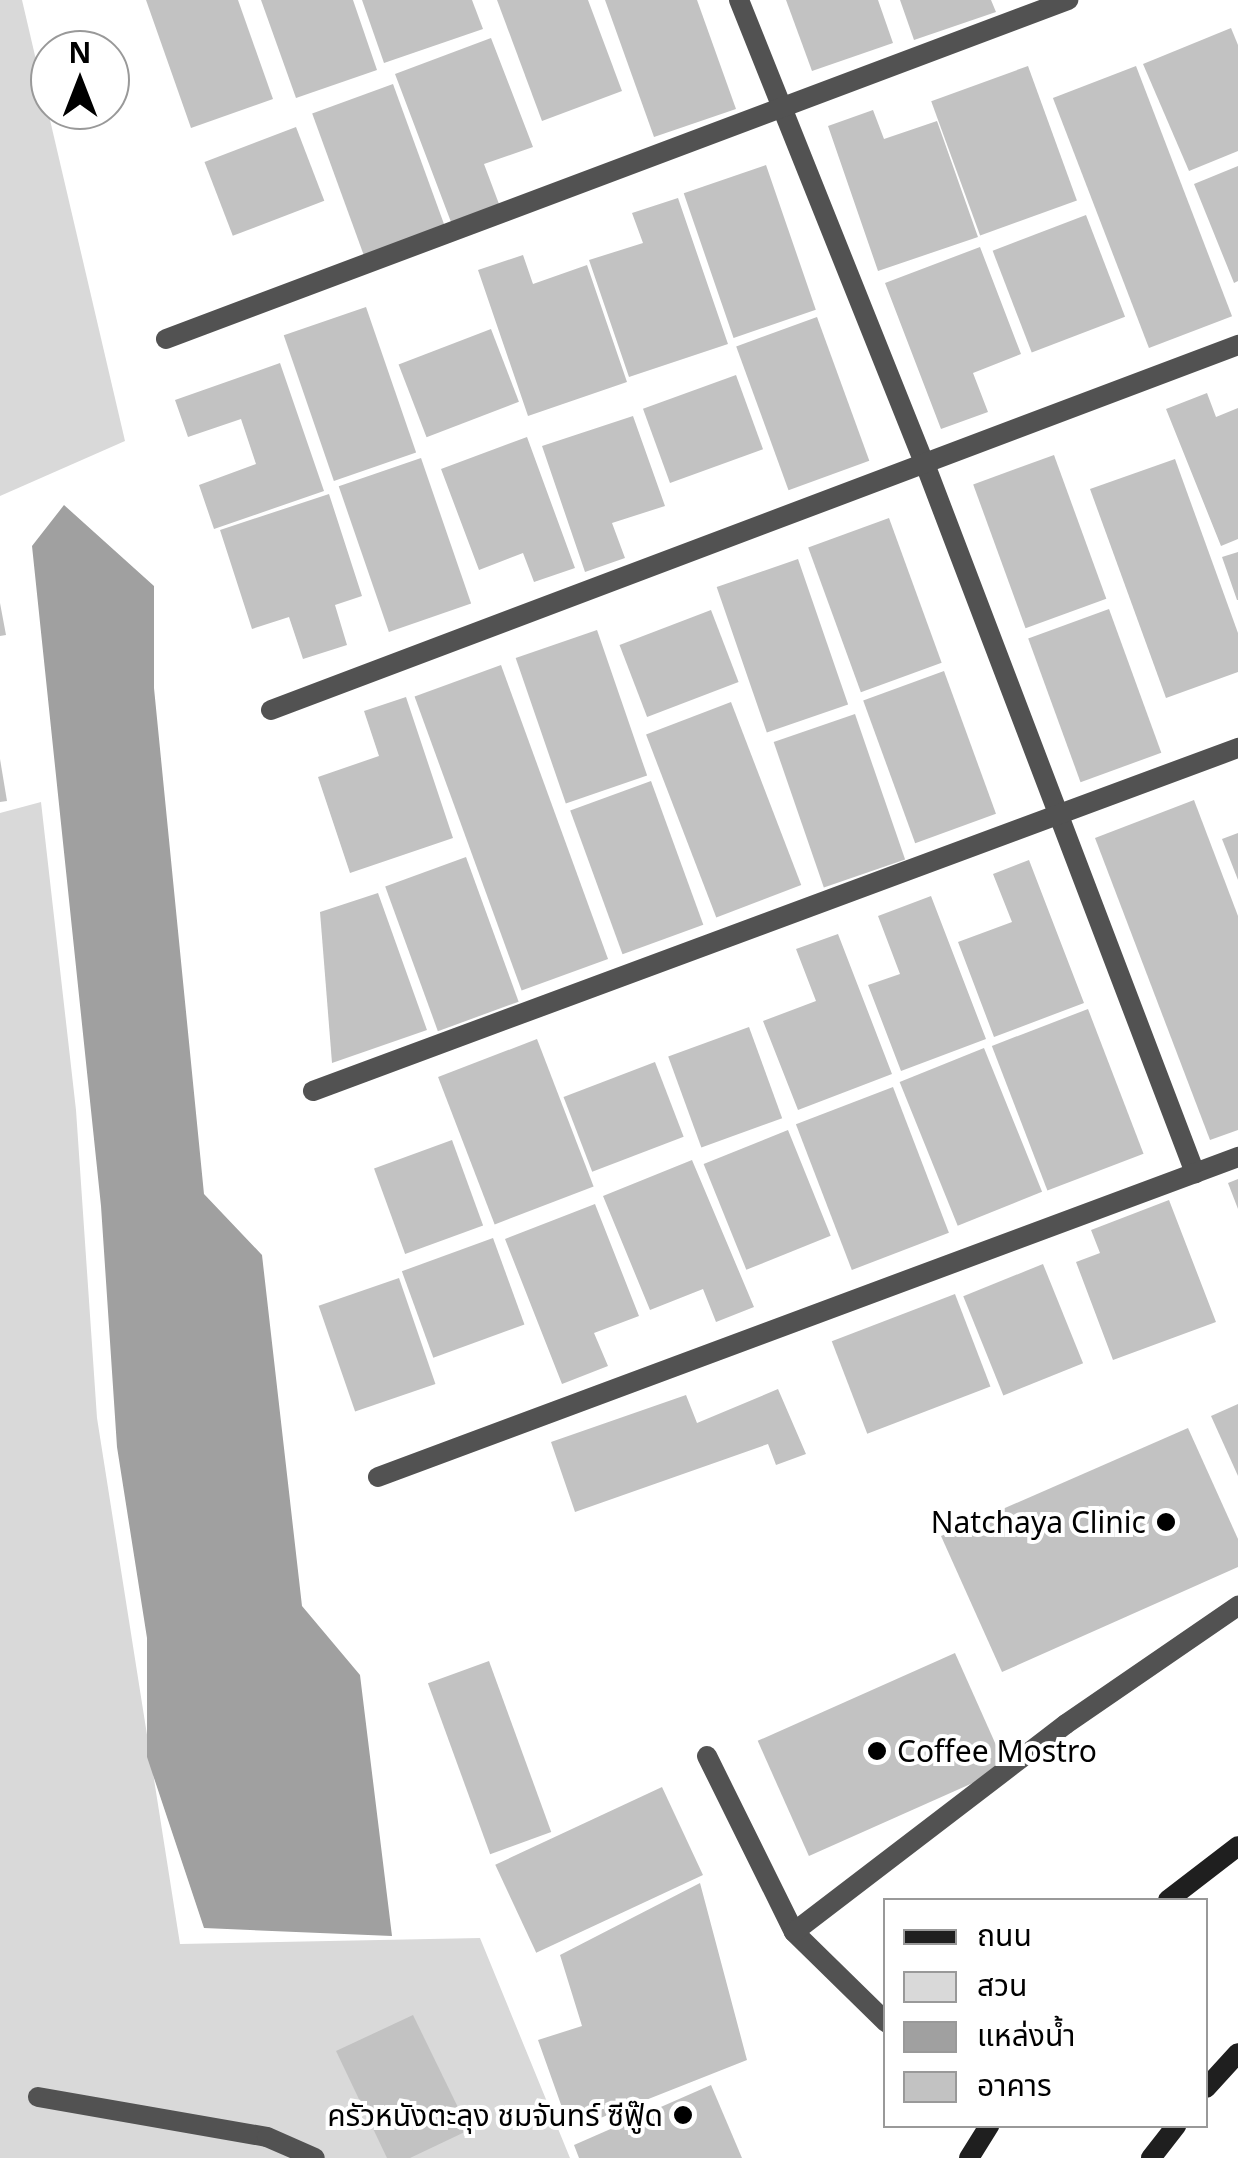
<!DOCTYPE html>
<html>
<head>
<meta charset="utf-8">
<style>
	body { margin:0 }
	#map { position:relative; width:1238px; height:2158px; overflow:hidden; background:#fff; font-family:"Noto Sans","Noto Sans Thai",sans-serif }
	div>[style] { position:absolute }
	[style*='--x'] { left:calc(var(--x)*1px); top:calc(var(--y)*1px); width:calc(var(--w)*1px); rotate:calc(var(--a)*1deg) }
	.green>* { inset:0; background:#d9d9d9 }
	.water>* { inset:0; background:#a0a0a0 }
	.building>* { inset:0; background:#c2c2c2; transform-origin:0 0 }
	.lane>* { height:20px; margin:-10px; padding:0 10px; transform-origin:10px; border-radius:10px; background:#525252 }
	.street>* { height:20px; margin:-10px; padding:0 10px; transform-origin:10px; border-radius:10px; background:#525252 }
	.secondary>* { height:20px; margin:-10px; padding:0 10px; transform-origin:10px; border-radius:10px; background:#1f1f1f }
	.dots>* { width:28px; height:28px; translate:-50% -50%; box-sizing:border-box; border:5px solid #fff; border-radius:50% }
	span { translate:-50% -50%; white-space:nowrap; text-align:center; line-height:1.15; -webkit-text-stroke:8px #fff; paint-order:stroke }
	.poi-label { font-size:30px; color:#000 }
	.right { translate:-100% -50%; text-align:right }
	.left { translate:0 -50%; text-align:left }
	.legend { position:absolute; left:883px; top:1898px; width:325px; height:230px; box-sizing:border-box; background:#fff; border:2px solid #999; margin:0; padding:12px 18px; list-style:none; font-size:30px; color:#000 }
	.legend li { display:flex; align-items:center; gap:20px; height:50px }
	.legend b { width:50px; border:2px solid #999 }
	.north { position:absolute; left:30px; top:30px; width:100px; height:100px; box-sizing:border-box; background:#fff; border:2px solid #999; border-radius:50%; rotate:0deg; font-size:28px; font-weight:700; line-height:40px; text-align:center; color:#000 }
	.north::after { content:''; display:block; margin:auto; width:35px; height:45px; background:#000; clip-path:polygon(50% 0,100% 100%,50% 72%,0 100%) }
</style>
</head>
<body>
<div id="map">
	<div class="green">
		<i style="clip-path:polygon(0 0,22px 0,125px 441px,0 496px)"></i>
		<i style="clip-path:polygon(41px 802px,76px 1110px,97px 1418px,180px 1944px,480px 1938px,570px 2158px,0 2158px,0 813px)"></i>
	</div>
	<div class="water">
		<i style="clip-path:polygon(64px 505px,154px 586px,154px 688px,204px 1194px,262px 1255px,302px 1606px,360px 1675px,392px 1936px,204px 1928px,147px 1757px,147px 1638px,117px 1447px,101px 1206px,32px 546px)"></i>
	</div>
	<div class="building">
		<i style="clip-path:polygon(146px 0,238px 0,273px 99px,191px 128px)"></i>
		<i style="clip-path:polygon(261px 0,353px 0,377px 70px,296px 98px)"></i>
		<i style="clip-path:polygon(362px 0,472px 0,483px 29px,384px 63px)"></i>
		<i style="clip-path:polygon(497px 0,588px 0,622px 91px,542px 121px)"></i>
		<i style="clip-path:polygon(605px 0,697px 0,736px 109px,654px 137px)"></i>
		<i style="clip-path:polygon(786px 0,878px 0,893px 43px,812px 71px)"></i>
		<i style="clip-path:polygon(900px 0,991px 0,996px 12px,914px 40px)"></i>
		<i style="clip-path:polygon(1231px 28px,1238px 45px,1238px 151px,1189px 171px,1143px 64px)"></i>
		<i style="clip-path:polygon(491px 38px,533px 147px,484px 164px,499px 204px,451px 222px,395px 74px)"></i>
		<i style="left:1028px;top:66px;width:143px;height:103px;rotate:70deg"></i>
		<i style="left:1136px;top:66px;width:268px;height:89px;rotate:69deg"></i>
		<i style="left:393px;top:84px;width:152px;height:86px;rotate:70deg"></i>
		<i style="clip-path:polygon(873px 110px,884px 139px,937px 121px,978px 237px,878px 271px,828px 126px)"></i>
		<i style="left:296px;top:127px;width:79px;height:98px;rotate:69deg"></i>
		<i style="left:766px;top:165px;width:153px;height:87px;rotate:71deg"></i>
		<i style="clip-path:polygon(1238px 166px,1238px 281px,1234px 283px,1194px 184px)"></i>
		<i style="clip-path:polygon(678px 198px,728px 344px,629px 377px,589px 260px,643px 243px,632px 213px)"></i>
		<i style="left:1086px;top:215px;width:109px;height:100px;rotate:69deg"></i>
		<i style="clip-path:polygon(980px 247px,1021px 354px,973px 373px,988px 412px,941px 429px,885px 283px)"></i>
		<i style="clip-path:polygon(523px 255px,533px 284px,587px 265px,627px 382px,528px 416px,478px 270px)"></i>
		<i style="left:366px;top:307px;width:154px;height:87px;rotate:71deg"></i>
		<i style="left:817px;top:317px;width:153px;height:86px;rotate:70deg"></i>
		<i style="left:491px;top:329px;width:78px;height:99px;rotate:69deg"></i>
		<i style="clip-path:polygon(280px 363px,324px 491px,214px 529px,199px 485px,256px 464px,241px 419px,188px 437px,175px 400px)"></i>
		<i style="left:736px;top:375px;width:79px;height:99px;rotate:70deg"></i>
		<i style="clip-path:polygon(1207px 393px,1216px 417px,1238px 408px,1238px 539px,1221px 546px,1166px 409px)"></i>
		<i style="clip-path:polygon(633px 416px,665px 506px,612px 523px,625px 558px,585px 572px,542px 446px)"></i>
		<i style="clip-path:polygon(527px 437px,575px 568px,534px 582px,523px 553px,479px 570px,441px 469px)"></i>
		<i style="left:1054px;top:455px;width:153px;height:86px;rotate:70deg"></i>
		<i style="left:421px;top:458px;width:154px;height:87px;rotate:71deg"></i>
		<i style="clip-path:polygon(1175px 459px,1238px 633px,1238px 672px,1166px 698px,1090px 489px)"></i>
		<i style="clip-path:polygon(329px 494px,362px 596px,335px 605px,347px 645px,303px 659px,289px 617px,252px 629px,220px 530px)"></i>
		<i style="left:889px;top:518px;width:154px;height:86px;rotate:70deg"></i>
		<i style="clip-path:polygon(1238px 552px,1238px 600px,1237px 600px,1222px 557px)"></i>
		<i style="left:798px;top:559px;width:154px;height:86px;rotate:71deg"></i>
		<i style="clip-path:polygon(0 603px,6px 635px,0 636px)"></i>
		<i style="left:1109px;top:609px;width:153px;height:86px;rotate:70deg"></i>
		<i style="left:711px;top:610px;width:77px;height:98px;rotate:69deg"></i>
		<i style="left:597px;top:630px;width:154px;height:86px;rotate:71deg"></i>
		<i style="left:501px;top:665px;width:313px;height:92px;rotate:70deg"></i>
		<i style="left:944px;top:671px;width:152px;height:86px;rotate:70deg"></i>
		<i style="clip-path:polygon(406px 697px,453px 838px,350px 873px,318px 777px,379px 756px,364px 711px)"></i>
		<i style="left:731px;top:702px;width:196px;height:91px;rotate:69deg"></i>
		<i style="left:855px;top:714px;width:154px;height:86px;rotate:71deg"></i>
		<i style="clip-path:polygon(0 759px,7px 801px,0 802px)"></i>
		<i style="left:651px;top:781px;width:153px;height:86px;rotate:70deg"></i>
		<i style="clip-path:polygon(1194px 800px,1238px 916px,1238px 1130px,1210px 1140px,1095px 838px)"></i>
		<i style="clip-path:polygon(1238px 833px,1238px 880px,1222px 839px)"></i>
		<i style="left:466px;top:857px;width:154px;height:86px;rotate:70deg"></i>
		<i style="clip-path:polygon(1029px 860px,1084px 1003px,994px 1037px,958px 942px,1012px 922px,993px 874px)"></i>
		<i style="clip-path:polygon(378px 893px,427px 1030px,332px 1063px,320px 912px)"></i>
		<i style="clip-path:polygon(931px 896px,986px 1039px,901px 1071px,868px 985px,900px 974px,878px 916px)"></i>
		<i style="clip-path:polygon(838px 934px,892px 1074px,798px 1110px,763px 1021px,816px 1001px,796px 949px)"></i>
		<i style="left:1088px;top:1009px;width:155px;height:103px;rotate:69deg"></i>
		<i style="left:749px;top:1027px;width:97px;height:86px;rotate:70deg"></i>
		<i style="left:537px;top:1039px;width:158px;height:106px;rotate:69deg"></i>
		<i style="left:984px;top:1048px;width:155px;height:91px;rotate:68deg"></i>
		<i style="left:655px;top:1062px;width:80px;height:98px;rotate:69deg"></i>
		<i style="left:893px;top:1087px;width:156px;height:104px;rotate:69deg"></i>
		<i style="left:788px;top:1130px;width:114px;height:91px;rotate:68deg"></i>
		<i style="left:452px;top:1140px;width:91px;height:83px;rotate:70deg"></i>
		<i style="clip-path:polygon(692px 1160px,754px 1307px,716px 1322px,703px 1289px,650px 1310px,603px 1196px)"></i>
		<i style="clip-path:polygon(1238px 1179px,1238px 1209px,1228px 1183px)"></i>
		<i style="clip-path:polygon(1169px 1200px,1216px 1322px,1113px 1360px,1076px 1262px,1100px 1253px,1091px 1230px)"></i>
		<i style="clip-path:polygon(595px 1204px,639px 1316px,594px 1333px,608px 1366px,562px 1384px,505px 1239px)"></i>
		<i style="left:493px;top:1238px;width:92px;height:97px;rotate:70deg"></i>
		<i style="left:1043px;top:1264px;width:107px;height:86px;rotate:68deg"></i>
		<i style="left:399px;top:1278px;width:112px;height:85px;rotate:71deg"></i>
		<i style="left:955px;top:1294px;width:99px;height:132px;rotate:69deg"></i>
		<i style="clip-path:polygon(778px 1389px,806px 1454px,776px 1465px,768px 1444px,575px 1512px,551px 1442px,686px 1395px,697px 1423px)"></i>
		<i style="clip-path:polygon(1238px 1404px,1238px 1476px,1211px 1416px)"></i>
		<i style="clip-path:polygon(1188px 1428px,1238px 1539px,1238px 1567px,1002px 1672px,941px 1536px)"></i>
		<i style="left:955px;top:1653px;width:126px;height:216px;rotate:66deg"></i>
		<i style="left:489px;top:1661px;width:182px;height:65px;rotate:70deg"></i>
		<i style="left:662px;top:1787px;width:97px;height:184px;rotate:65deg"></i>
		<i style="clip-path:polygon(700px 1883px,747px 2060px,570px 2130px,538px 2040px,582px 2026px,560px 1955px)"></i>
		<i style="clip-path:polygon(413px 2015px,469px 2130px,410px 2158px,387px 2158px,336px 2051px)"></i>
		<i style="clip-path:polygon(711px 2085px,742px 2158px,579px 2158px,574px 2145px)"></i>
	</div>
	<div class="lane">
		<i style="--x:707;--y:1756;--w:196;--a:63.7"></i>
		<i style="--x:794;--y:1932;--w:129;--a:44.4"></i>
		<i style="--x:794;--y:1932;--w:342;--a:-37.4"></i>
		<i style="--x:1066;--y:1724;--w:209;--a:-34.5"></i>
		<i style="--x:38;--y:2097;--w:232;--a:9.9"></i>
		<i style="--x:267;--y:2137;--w:52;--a:23.6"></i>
	</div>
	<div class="street">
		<i style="--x:739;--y:0;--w:500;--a:68.2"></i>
		<i style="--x:925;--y:464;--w:759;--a:69.15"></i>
		<i style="--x:166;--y:339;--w:964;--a:-20.6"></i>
		<i style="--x:271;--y:710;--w:1034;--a:-20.68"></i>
		<i style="--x:313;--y:1091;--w:987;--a:-20.35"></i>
		<i style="--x:378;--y:1477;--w:918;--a:-20.41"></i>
	</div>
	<div class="secondary">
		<i style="--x:1168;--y:1900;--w:88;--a:-37.6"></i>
		<i style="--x:1206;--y:2088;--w:47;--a:-47.6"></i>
		<i style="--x:969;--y:2158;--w:38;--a:-58"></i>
		<i style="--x:1151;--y:2158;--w:41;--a:-52"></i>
	</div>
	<div class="dots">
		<i style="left:1166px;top:1522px;background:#000"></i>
		<i style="left:877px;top:1751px;background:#000"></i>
		<i style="left:683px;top:2115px;background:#000"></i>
	</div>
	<div class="poi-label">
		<span class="right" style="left:1146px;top:1522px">Natchaya Clinic</span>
		<span class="left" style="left:897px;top:1751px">Coffee Mostro</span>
		<span class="right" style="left:663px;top:2115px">ครัวหนังตะลุง ชมจันทร์ ซีฟู๊ด</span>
	</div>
	<ul class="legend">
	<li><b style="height:12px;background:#1f1f1f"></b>ถนน</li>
	<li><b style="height:28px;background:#d9d9d9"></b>สวน</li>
	<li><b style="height:28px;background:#a0a0a0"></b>แหล่งน้ำ</li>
	<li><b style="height:28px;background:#c2c2c2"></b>อาคาร</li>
	</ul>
	<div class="north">N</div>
</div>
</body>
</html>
